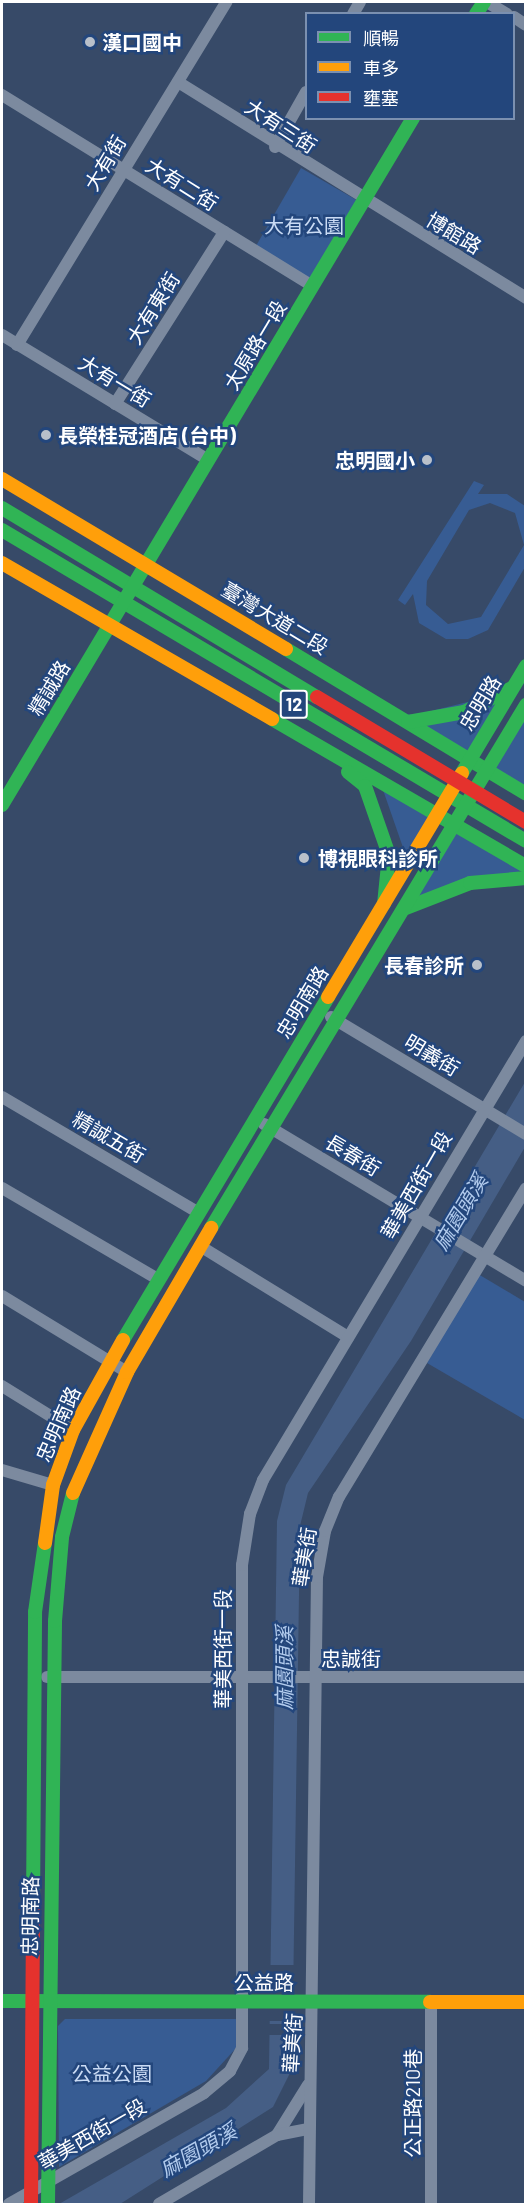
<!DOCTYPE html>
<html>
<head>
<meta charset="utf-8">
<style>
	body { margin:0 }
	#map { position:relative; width:527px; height:2206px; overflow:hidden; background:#374a68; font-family:Barlow,"Noto Sans TC",sans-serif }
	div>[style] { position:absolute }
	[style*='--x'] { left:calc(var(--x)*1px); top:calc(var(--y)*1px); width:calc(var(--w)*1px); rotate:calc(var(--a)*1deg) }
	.green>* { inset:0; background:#375c93; transform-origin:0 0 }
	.water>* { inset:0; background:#455e85 }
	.pier>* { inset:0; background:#374a68; transform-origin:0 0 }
	.street>* { height:12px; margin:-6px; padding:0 6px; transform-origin:6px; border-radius:6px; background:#7c8a9f }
	.fast>* { height:14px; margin:-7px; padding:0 7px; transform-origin:7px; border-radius:7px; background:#30b455 }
	.slow>* { height:14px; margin:-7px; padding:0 7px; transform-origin:7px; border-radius:7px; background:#ff9f0a }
	.jam>* { height:14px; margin:-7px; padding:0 7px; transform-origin:7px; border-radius:7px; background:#e5322d }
	.dots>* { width:16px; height:16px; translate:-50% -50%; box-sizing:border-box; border:3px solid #23467c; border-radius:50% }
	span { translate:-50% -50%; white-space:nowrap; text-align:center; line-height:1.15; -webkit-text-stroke:5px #23467c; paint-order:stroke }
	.shield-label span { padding:2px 4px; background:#23467c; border:2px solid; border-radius:4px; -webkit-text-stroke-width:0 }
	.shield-label { font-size:18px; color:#fff; font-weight:700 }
	.poi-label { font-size:20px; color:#fff; font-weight:700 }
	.left { translate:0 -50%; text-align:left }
	.right { translate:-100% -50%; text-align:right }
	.street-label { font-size:20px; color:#fff }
	.park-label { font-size:20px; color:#cadbf4 }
	.water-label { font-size:21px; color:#b2cbed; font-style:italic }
	.frame { position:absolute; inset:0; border:3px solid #fff; pointer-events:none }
	.legend { position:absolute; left:305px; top:12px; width:210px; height:108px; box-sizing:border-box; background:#23467c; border:2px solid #7b90b0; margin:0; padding:8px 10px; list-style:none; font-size:18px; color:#fff }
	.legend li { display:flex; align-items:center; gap:12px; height:30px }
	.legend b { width:30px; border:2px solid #7b90b0 }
</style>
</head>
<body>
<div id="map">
	<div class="green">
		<i style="left:301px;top:168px;width:67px;height:91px;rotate:30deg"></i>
		<i style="clip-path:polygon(evenodd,474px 481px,484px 485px,478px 494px,507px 494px,525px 506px,525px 567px,488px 630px,468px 639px,446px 639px,419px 623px,413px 594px,405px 605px,398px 600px,474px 481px,490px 503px,515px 513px,524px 545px,481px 617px,448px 624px,426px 605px,427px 581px,469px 510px,490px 503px)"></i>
		<i style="clip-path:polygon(504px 693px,466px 754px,405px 715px,423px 713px)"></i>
		<i style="clip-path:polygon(525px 712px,525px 789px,494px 767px)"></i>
		<i style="clip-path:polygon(382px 787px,431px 817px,407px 859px)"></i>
		<i style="clip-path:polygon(456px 831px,525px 870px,414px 901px)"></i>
		<i style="clip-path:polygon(478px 1274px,525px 1302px,525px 1420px,427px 1363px)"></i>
		<i style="clip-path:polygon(65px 2019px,239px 2019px,238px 2046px,206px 2081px,59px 2167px,58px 2026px)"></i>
	</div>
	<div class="water">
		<i style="clip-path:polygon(525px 1082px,525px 1147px,411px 1341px,308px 1493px,300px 1526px,292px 2069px,273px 2107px,120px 2204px,59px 2204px,226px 2108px,269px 2069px,277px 1521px,286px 1485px)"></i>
	</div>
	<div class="pier">
		<i style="left:268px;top:1965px;width:29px;height:56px"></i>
		<i style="left:267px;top:2024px;width:29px;height:11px"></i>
	</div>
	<div class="street">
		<i style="--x:487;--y:2;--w:23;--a:31"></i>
		<i style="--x:353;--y:14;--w:14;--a:-60"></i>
		<i style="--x:514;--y:17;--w:14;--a:34"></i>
		<i style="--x:178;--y:82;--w:410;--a:31.8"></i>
		<i style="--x:2;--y:95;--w:365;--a:31.6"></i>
		<i style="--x:275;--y:147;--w:63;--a:-60.6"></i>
		<i style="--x:2;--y:335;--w:241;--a:31.2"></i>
		<i style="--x:17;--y:345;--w:402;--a:-58.6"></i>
		<i style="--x:115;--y:404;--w:204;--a:-57.6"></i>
		<i style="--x:331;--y:1017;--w:227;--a:31"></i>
		<i style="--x:2;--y:1097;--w:226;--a:30.5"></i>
		<i style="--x:264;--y:1124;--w:305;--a:30.9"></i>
		<i style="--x:2;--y:1188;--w:181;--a:30.3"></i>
		<i style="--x:200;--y:1246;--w:174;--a:31.6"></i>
		<i style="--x:2;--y:1296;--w:146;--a:31.3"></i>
		<i style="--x:2;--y:1386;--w:84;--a:31.8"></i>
		<i style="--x:2;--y:1470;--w:53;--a:16.4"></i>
		<i style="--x:47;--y:1677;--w:479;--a:0"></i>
		<i style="--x:277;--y:2135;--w:59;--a:-58.2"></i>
		<i style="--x:9;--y:2204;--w:224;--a:-29.6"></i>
		<i style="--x:204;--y:2093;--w:34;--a:-40"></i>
		<i style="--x:230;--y:2071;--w:26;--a:-62"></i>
		<i style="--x:242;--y:2048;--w:483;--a:-90"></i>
		<i style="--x:242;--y:1565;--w:52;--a:-81.1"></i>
		<i style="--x:250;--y:1514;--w:36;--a:-69"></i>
		<i style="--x:263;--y:1480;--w:512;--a:-59.07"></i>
		<i style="--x:159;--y:2204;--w:137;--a:-30.3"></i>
		<i style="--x:277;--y:2135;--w:32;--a:-11"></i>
		<i style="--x:309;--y:2204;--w:627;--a:-89.27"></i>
		<i style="--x:317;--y:1577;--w:47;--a:-80.1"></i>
		<i style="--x:325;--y:1531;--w:37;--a:-68"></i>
		<i style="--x:339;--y:1497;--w:361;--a:-58.8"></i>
		<i style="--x:431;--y:2204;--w:202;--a:-90"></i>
	</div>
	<div class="fast">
		<i style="--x:476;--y:14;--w:14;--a:-56"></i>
		<i style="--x:2;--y:508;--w:367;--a:31"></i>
		<i style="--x:2;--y:530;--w:609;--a:30.69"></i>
		<i style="--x:286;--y:649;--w:280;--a:31.1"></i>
		<i style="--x:272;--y:719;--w:293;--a:30.1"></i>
		<i style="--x:408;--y:722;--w:57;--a:-10.1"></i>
		<i style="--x:464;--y:712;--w:54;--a:-26.6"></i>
		<i style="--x:348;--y:772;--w:22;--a:39"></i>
		<i style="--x:365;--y:786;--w:73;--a:70.8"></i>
		<i style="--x:389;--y:855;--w:49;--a:95.8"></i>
		<i style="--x:462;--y:773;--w:125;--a:-59.1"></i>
		<i style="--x:2;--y:805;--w:801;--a:-59.11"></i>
		<i style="--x:406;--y:908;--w:69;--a:-21.3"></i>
		<i style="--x:470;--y:883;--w:56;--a:-5.1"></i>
		<i style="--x:211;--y:1228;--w:611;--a:-58.94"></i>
		<i style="--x:123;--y:1340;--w:400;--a:-59.1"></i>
		<i style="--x:33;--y:1909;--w:297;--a:-89.6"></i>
		<i style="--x:35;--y:1612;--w:70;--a:-81.8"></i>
		<i style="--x:2;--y:2001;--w:428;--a:0.1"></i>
		<i style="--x:48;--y:2204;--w:583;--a:-89.31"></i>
		<i style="--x:55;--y:1621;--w:84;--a:-85.2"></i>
		<i style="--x:62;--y:1537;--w:45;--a:-76"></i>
	</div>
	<div class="slow">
		<i style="--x:2;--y:479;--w:331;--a:30.9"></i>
		<i style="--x:2;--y:563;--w:312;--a:30"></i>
		<i style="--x:328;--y:997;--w:261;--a:-59.1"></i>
		<i style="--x:73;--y:1493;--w:133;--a:-65.9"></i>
		<i style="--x:127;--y:1372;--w:167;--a:-59.7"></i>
		<i style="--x:45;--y:1543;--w:59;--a:-82.1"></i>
		<i style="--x:53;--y:1485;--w:59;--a:-70"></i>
		<i style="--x:73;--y:1430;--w:103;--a:-60.9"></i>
		<i style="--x:430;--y:2002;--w:96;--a:0"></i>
	</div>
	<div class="jam">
		<i style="--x:317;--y:697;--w:244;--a:30.9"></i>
		<i style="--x:31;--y:2204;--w:295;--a:-89.6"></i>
	</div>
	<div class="dots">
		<i style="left:90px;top:42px;background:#b9c0ca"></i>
		<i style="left:46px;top:435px;background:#b9c0ca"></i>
		<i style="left:427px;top:460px;background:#b9c0ca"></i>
		<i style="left:304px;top:858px;background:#b9c0ca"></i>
		<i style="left:477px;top:965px;background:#b9c0ca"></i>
	</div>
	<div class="shield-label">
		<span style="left:294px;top:704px">12</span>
	</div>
	<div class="poi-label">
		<span class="left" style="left:102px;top:42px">漢口國中</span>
		<span class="left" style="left:58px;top:435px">長榮桂冠酒店 (台中)</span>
		<span class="right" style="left:415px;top:460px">忠明國小</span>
		<span class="left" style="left:318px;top:858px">博視眼科診所</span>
		<span class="right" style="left:464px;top:965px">長春診所</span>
	</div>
	<div class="street-label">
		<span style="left:281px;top:126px;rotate:33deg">大有三街</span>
		<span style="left:105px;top:163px;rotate:-59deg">大有街</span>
		<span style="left:182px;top:184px;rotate:32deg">大有二街</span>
		<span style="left:454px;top:233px;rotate:31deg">博館路</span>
		<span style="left:153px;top:308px;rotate:-58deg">大有東街</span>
		<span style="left:255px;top:345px;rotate:-59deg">太原路一段</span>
		<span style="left:115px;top:381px;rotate:31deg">大有一街</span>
		<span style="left:275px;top:618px;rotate:31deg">臺灣大道二段</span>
		<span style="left:49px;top:688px;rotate:-59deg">精誠路</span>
		<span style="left:480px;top:703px;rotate:-59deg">忠明路</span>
		<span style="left:302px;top:1002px;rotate:-59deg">忠明南路</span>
		<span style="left:432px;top:1055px;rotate:31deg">明義街</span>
		<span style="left:109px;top:1137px;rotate:30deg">精誠五街</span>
		<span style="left:353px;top:1155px;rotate:31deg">長春街</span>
		<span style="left:416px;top:1185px;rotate:-60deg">華美西街一段</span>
		<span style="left:58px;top:1424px;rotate:-66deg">忠明南路</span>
		<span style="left:304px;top:1557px;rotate:-81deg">華美街</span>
		<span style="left:222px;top:1649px;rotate:-90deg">華美西街一段</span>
		<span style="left:351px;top:1658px">忠誠街</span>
		<span style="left:30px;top:1916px;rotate:-89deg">忠明南路</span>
		<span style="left:264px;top:1982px">公益路</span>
		<span style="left:292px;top:2043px;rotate:-86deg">華美街</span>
		<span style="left:412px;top:2103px;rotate:-90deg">公正路210巷</span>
		<span style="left:92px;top:2134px;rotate:-30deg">華美西街一段</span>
	</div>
	<div class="park-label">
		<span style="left:304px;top:225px">大有公園</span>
		<span style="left:112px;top:2073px">公益公園</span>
	</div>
	<div class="water-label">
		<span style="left:460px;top:1212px;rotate:-59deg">麻園頭溪</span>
		<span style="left:284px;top:1668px;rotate:-90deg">麻園頭溪</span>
		<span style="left:198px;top:2150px;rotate:-30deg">麻園頭溪</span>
	</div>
	<div class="frame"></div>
	<ul class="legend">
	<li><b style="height:8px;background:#30b455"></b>順暢</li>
	<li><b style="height:8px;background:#ff9f0a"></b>車多</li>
	<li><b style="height:8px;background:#e5322d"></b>壅塞</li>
	</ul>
</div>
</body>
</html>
